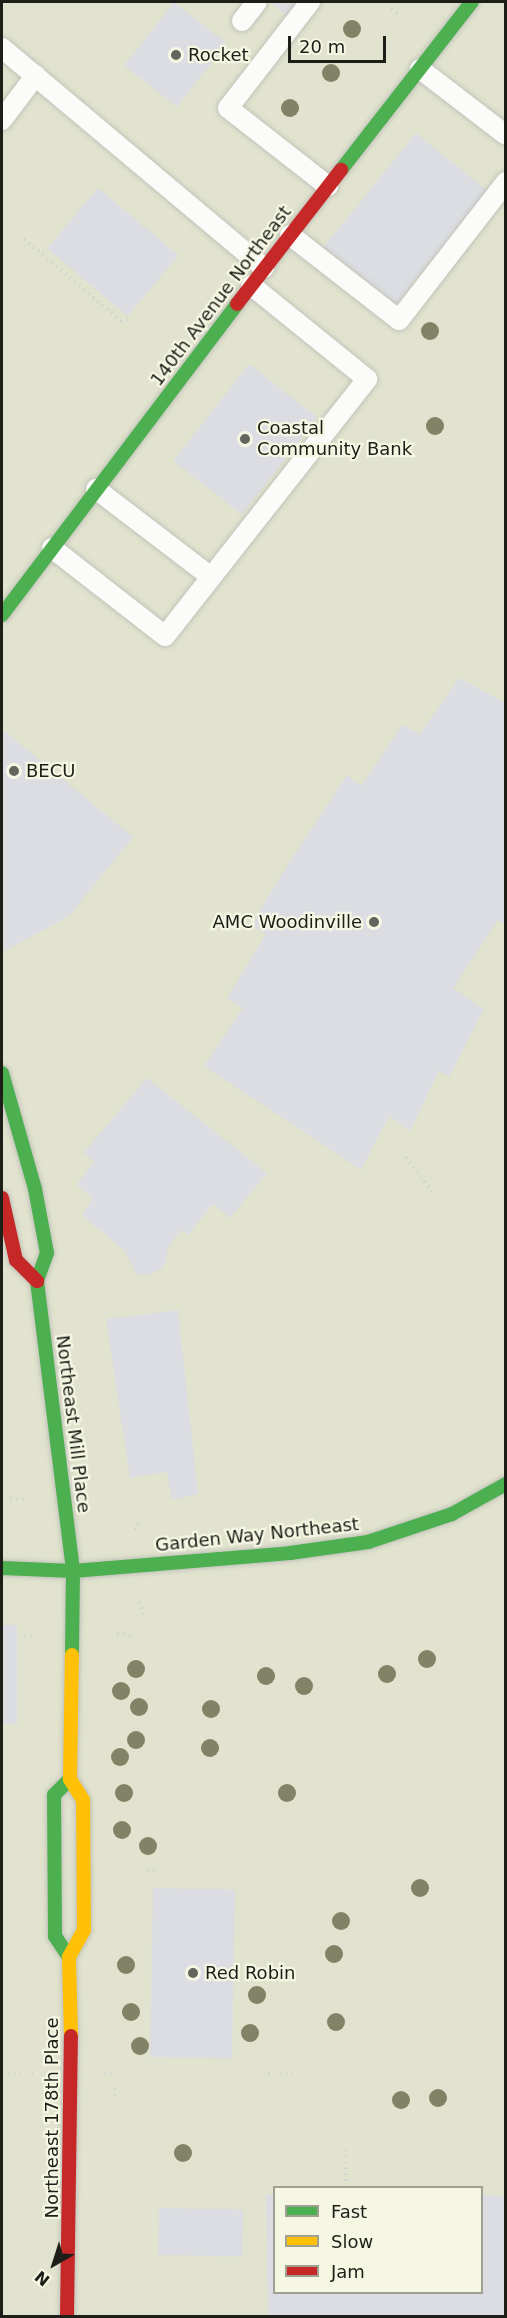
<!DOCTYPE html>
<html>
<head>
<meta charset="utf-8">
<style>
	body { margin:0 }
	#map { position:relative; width:507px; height:2318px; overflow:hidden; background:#e4e5da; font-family:"DejaVu Sans",sans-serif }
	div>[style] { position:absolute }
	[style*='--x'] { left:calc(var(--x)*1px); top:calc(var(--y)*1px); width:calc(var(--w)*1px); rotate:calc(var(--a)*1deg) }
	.built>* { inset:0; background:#e1e3ce }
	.building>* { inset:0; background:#dbdde2; transform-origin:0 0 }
	.path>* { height:4px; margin-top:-2px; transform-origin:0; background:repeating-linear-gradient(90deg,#d4d4d1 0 1.5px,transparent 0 6px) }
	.roads { filter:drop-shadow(0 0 2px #c2c3ba) drop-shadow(0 0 2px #c2c3ba) }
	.lane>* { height:20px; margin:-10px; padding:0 10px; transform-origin:10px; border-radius:10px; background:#fbfbf9 }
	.fast>* { height:14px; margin:-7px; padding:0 7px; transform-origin:7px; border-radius:7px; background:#4caf50 }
	.slow>* { height:14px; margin:-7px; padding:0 7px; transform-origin:7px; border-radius:7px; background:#ffc107 }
	.jam>* { height:14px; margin:-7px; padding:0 7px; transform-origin:7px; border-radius:7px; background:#c62828 }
	.trees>* { width:18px; height:18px; margin:-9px; border-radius:50%; background:#818266 }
	.dots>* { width:16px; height:16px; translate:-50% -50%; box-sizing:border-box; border:3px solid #f6f7e3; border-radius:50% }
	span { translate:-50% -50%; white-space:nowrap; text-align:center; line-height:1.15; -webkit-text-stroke:4.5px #f6f7e3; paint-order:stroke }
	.poi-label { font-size:18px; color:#1d1e17 }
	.left { translate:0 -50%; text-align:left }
	.right { translate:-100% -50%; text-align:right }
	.street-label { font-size:18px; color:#1d1e17 }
	.frame { position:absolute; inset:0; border:3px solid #1d1e17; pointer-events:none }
	.legend { position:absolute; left:273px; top:2186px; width:210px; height:108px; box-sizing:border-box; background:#f6f7e3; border:2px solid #9fa091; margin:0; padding:8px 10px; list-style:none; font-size:18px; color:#1d1e17 }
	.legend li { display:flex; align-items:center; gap:12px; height:30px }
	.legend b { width:30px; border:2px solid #9fa091 }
	.north { position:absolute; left:24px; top:2234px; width:60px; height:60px; -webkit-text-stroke:4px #f6f7e3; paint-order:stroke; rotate:219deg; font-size:16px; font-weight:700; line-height:24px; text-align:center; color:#1d1e17 }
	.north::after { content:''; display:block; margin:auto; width:21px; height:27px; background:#1d1e17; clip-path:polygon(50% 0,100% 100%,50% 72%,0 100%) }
	.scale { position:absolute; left:288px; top:36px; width:98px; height:27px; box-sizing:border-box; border:3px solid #1d1e17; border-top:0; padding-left:8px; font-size:18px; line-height:21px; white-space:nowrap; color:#1d1e17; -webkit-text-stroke:4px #f6f7e3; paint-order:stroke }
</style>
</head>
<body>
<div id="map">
	<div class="built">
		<i style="clip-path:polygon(evenodd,2px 2px,505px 2px,505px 2316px,2px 2316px,2px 2px,274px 2188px,482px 2188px,482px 2292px,274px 2292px,274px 2188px)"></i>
	</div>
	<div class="building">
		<i style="left:174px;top:2px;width:67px;height:81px;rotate:38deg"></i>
		<i style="clip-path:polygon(269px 2px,302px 2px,290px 18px)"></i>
		<i style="left:416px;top:133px;width:92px;height:146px;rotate:39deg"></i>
		<i style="left:98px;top:188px;width:105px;height:79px;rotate:40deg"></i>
		<i style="left:249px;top:364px;width:87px;height:123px;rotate:38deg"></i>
		<i style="clip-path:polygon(459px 678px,506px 703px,506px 925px,498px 920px,453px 988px,484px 1009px,449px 1077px,439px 1071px,410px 1131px,389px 1116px,361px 1170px,204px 1066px,243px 1008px,227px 998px,266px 934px,251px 925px,292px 858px,347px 775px,361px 786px,402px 725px,420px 734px)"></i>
		<i style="clip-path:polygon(2px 729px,133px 837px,69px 916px,5px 951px,2px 943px)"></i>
		<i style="clip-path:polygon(147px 1078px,267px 1173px,230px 1218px,213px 1204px,188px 1235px,181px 1230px,167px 1249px,167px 1261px,161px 1269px,148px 1275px,136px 1274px,125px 1251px,82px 1215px,93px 1198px,77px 1185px,94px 1161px,83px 1153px)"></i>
		<i style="clip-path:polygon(178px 1310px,198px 1494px,172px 1500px,167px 1472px,130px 1478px,106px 1319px)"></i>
		<i style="left:2px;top:1625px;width:15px;height:99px"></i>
		<i style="left:153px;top:1888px;width:82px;height:169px;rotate:1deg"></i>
		<i style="clip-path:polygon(266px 2195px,274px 2195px,274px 2292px,482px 2292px,482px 2195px,506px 2196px,506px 2316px,268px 2316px)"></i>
		<i style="left:159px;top:2208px;width:84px;height:47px;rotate:1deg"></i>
	</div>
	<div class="path">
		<i style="--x:391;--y:9;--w:9;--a:32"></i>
		<i style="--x:24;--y:239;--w:127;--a:40.2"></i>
		<i style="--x:121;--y:321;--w:11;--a:-15"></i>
		<i style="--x:406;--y:1157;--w:44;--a:52.4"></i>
		<i style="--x:10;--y:1499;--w:16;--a:4"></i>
		<i style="--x:136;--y:1530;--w:11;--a:-75"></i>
		<i style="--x:139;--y:1602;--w:18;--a:68"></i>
		<i style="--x:117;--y:1634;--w:14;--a:8"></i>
		<i style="--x:24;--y:1636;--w:11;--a:-5"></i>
		<i style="--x:147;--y:1870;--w:9;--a:-6"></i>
		<i style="--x:2;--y:2073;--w:32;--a:0"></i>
		<i style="--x:104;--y:2073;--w:11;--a:-5"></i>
		<i style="--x:268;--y:2073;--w:28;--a:0"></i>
		<i style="--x:115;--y:2096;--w:12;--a:-85"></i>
		<i style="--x:346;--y:2181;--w:31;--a:-90"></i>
	</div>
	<div class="roads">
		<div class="lane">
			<i style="--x:310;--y:2;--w:134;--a:127.7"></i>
			<i style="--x:228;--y:108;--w:127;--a:38"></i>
			<i style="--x:242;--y:21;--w:24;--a:-52"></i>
			<i style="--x:2;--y:48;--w:342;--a:40"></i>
			<i style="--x:420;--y:69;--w:108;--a:37.5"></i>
			<i style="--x:2;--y:120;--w:56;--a:-52.9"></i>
			<i style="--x:290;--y:235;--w:138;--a:37.9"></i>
			<i style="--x:399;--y:320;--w:175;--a:-52.2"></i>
			<i style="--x:96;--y:489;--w:145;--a:37.4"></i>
			<i style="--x:52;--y:548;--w:143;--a:37.9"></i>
			<i style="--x:165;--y:636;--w:327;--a:-51.8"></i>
			<i style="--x:367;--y:379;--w:149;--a:-141"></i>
		</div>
		<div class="fast">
			<i style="--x:341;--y:170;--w:213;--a:-52.1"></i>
			<i style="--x:2;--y:615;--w:390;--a:-52.9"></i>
			<i style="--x:2;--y:1073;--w:121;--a:74.1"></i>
			<i style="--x:35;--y:1189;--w:65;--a:79.4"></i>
			<i style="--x:47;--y:1253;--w:30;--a:110"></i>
			<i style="--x:37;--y:1281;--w:292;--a:82.9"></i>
			<i style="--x:73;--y:1571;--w:84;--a:90.7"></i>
			<i style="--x:2;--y:1568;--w:71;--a:2.4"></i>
			<i style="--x:73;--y:1571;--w:218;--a:-4.7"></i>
			<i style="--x:290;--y:1553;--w:79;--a:-8"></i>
			<i style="--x:368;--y:1542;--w:89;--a:-18.4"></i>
			<i style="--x:452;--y:1514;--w:62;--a:-29.1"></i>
			<i style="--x:69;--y:1957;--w:25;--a:-124"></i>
			<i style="--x:55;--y:1936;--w:141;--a:-90.4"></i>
			<i style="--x:54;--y:1795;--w:23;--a:-45"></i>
		</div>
		<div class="slow">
			<i style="--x:71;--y:2036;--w:79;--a:-91.5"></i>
			<i style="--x:69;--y:1957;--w:31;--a:-61"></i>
			<i style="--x:84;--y:1930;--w:130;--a:-90.4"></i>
			<i style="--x:83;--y:1800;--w:25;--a:-122"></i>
			<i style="--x:70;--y:1779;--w:124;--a:-89.1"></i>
		</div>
		<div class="jam">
			<i style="--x:237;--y:304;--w:170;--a:-52.2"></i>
			<i style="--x:2;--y:1198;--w:64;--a:77.3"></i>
			<i style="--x:16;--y:1260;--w:30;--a:45"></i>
			<i style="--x:67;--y:2316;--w:280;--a:-89.2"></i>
		</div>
	</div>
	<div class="trees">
		<i style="left:352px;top:29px"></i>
		<i style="left:331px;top:73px"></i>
		<i style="left:290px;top:108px"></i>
		<i style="left:430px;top:331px"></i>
		<i style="left:435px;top:426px"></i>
		<i style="left:427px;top:1659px"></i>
		<i style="left:136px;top:1669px"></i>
		<i style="left:387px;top:1674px"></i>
		<i style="left:266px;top:1676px"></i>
		<i style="left:304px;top:1686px"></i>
		<i style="left:121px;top:1691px"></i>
		<i style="left:139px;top:1707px"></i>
		<i style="left:211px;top:1709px"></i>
		<i style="left:136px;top:1740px"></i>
		<i style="left:210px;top:1748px"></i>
		<i style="left:120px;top:1757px"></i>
		<i style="left:124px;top:1793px"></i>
		<i style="left:287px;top:1793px"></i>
		<i style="left:122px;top:1830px"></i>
		<i style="left:148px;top:1846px"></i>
		<i style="left:420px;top:1888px"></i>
		<i style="left:341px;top:1921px"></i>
		<i style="left:334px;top:1954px"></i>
		<i style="left:126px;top:1965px"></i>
		<i style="left:257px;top:1995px"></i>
		<i style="left:131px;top:2012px"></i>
		<i style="left:336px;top:2022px"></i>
		<i style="left:250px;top:2033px"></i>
		<i style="left:140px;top:2046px"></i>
		<i style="left:438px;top:2098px"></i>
		<i style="left:401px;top:2100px"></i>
		<i style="left:183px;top:2153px"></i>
	</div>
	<div class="dots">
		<i style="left:176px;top:55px;background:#63645b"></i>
		<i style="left:245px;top:439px;background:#63645b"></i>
		<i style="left:14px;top:771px;background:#63645b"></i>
		<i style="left:374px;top:922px;background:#63645b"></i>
		<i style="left:193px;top:1973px;background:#63645b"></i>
	</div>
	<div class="poi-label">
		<span class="left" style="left:188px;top:55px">Rocket</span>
		<span class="left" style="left:257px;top:439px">Coastal<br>Community Bank</span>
		<span class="left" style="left:26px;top:771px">BECU</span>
		<span class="right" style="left:362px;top:922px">AMC Woodinville</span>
		<span class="left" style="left:205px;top:1973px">Red Robin</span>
	</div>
	<div class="street-label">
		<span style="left:221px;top:296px;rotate:-53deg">140th Avenue Northeast</span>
		<span style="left:73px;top:1424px;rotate:83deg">Northeast Mill Place</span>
		<span style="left:257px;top:1535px;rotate:-6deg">Garden Way Northeast</span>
		<span style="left:52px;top:2118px;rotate:-90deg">Northeast 178th Place</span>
	</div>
	<div class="frame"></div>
	<ul class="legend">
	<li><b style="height:8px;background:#4caf50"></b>Fast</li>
	<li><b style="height:8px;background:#ffc107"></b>Slow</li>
	<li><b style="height:8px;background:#c62828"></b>Jam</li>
	</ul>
	<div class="north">N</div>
	<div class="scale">20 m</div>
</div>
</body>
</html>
